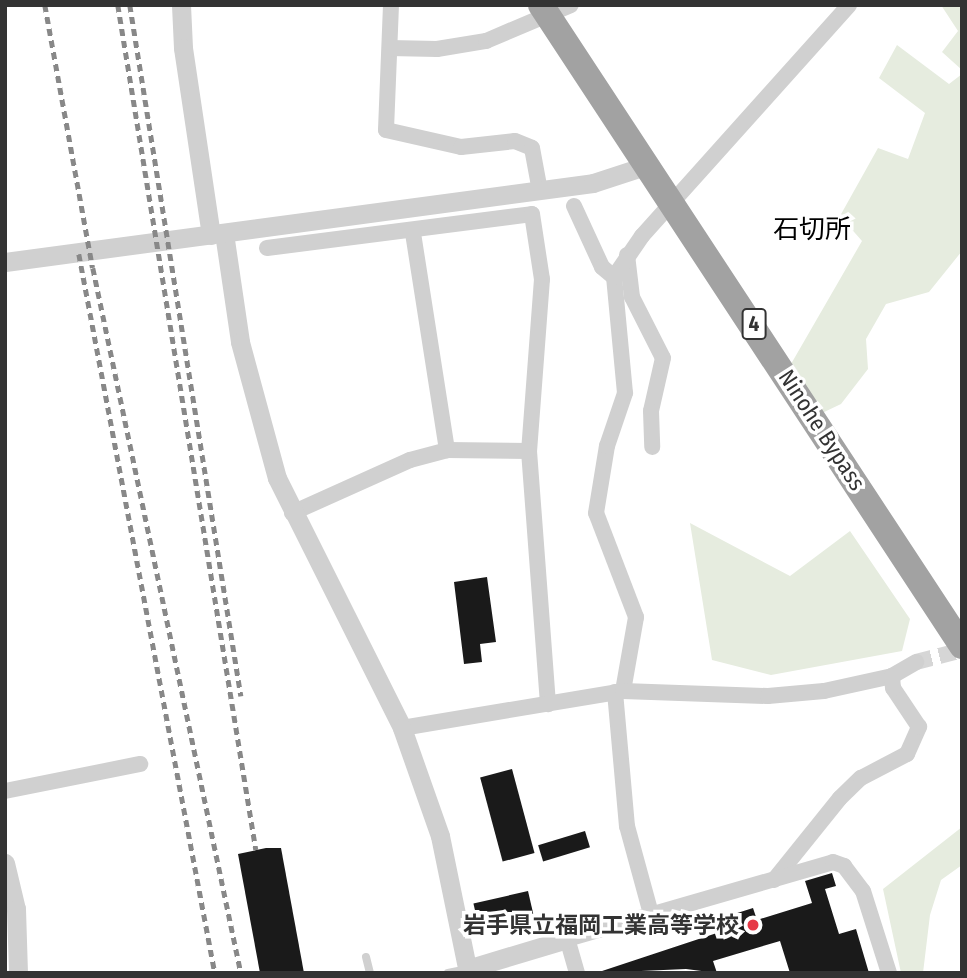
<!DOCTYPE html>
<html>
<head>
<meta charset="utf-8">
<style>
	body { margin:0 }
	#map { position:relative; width:967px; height:978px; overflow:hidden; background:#fff; font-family:"Fira Sans Condensed","Noto Sans JP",sans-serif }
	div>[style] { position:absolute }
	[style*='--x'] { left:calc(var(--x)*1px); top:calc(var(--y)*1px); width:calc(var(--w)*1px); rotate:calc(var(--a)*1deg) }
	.green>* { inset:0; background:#e6ecdf }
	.building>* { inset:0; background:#1a1a1a; transform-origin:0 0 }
	.minor-tunnel>* { height:16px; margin-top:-8px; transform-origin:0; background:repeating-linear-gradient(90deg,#d6d6d6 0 16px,transparent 0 24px) }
	.service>* { height:8px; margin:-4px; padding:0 4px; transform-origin:4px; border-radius:4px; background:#d0d0d0 }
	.minor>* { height:16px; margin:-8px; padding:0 8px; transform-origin:8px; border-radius:8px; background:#d0d0d0 }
	.tertiary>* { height:19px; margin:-9.5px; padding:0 9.5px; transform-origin:9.5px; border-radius:9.5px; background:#d0d0d0 }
	.trunk>* { height:26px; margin:-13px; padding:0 13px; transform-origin:13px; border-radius:13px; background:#a2a2a2 }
	.rail>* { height:4.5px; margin-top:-2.25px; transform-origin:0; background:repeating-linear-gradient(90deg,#888 0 7px,transparent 0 12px) }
	.dots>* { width:19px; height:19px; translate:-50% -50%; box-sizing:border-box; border:4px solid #fff; border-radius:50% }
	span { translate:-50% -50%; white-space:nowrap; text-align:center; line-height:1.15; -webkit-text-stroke:7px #fff; paint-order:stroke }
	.shield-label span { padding:2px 5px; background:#fff; border:2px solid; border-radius:5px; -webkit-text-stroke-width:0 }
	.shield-label { font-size:21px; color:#333; font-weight:700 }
	.street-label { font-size:23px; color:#333 }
	.poi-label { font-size:23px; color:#333; font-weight:700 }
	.right { translate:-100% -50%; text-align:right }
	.quarter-label { font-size:26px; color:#000 }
	.frame { position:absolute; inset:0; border:7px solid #333; pointer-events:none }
</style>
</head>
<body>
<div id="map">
	<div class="green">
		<i style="clip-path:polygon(941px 5px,962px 5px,962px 70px,942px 52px,958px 31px)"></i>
		<i style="clip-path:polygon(897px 45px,949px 84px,962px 74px,962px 251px,929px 292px,886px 304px,866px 339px,868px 369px,841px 404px,820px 414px,791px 364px,862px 241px,840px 216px,878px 148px,908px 159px,925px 113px,879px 78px)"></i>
		<i style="clip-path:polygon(690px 523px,790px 576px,850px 531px,910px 619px,902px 651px,771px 675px,712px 660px)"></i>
		<i style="clip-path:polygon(962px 827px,962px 865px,941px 880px,930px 915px,923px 973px,901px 973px,883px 889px)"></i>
	</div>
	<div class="building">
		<i style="clip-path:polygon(487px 577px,496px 642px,480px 644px,482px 662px,464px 664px,454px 582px)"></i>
		<i style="left:512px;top:769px;width:87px;height:33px;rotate:75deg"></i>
		<i style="left:585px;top:831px;width:17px;height:49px;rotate:73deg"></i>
		<i style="clip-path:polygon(266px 848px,281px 848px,304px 973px,260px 973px,238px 854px)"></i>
		<i style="clip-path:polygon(832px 873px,836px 886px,825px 889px,839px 934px,856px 929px,869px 973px,790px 973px,780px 941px,713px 961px,717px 973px,686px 969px,596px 973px,735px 927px,731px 915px,753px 908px,757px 920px,812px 903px,805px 881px)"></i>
		<i style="left:528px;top:891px;width:23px;height:56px;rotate:77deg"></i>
	</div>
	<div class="minor-tunnel">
		<i style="--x:916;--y:662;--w:48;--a:-14.6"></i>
	</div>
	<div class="service">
		<i style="--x:366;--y:957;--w:16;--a:76"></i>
		<i style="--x:448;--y:973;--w:19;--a:-12"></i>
	</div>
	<div class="minor">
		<i style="--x:391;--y:5;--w:125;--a:92.3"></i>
		<i style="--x:386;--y:130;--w:77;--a:12.8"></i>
		<i style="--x:461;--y:147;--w:54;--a:-6.3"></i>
		<i style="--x:515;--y:141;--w:18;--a:22"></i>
		<i style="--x:532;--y:148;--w:44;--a:79.5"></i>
		<i style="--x:390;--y:48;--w:47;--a:1.2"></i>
		<i style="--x:437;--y:49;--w:50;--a:-9.3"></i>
		<i style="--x:486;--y:41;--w:92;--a:-23"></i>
		<i style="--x:574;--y:206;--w:67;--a:65.3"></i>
		<i style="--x:602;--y:267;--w:16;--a:40"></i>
		<i style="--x:413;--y:233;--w:220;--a:81.1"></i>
		<i style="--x:267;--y:248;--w:267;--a:-7.3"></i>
		<i style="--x:532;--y:214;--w:66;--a:81.3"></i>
		<i style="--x:542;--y:279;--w:172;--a:94.3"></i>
		<i style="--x:529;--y:451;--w:254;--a:85.7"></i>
		<i style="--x:627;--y:255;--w:42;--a:83.2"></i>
		<i style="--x:632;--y:297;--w:68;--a:63.1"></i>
		<i style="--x:663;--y:358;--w:54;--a:102.8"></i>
		<i style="--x:651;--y:411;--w:36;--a:88"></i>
		<i style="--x:292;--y:513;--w:129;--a:-24.2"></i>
		<i style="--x:410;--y:460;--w:38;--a:-15"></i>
		<i style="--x:447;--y:450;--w:82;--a:0.7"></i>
		<i style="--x:623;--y:691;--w:75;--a:-80"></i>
		<i style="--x:636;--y:617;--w:111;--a:-111"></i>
		<i style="--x:596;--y:513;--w:68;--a:-80.7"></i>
		<i style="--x:607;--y:446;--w:56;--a:-71.2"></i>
		<i style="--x:625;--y:393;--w:117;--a:-95.4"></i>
		<i style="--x:614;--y:277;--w:50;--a:-55.7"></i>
		<i style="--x:642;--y:236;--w:310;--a:-48.1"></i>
		<i style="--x:615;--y:692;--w:135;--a:84.9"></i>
		<i style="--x:627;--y:826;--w:91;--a:74.7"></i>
		<i style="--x:402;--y:728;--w:224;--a:-9.5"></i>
		<i style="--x:623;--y:691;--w:145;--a:2"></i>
		<i style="--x:768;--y:696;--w:56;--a:-5.1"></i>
		<i style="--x:824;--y:691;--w:70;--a:-12.4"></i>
		<i style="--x:892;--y:676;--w:28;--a:-30"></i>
		<i style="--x:5;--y:791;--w:138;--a:-11.3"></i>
		<i style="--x:774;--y:880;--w:105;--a:-51.2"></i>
		<i style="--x:840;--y:798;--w:29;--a:-44"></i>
		<i style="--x:861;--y:778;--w:52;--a:-27.6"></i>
		<i style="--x:907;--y:754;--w:30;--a:-66"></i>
		<i style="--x:919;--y:727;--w:47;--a:-123.7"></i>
		<i style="--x:893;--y:688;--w:12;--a:-95"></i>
		<i style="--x:577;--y:973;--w:35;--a:-106"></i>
		<i style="--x:567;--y:939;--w:277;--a:-16.1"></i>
		<i style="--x:833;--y:862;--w:12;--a:20"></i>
		<i style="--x:844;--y:866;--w:31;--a:53"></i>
		<i style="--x:863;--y:891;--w:86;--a:72.4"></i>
	</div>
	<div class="tertiary">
		<i style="--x:181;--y:5;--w:43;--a:87.3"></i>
		<i style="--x:183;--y:48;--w:189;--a:81.5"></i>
		<i style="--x:224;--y:233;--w:110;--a:81.6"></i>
		<i style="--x:240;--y:342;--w:141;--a:74.8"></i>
		<i style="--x:277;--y:478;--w:280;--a:63.4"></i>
		<i style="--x:402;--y:728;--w:114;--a:70.6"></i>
		<i style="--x:440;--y:836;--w:140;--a:78.4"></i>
		<i style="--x:5;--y:262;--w:593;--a:-7.65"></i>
		<i style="--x:593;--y:183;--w:58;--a:-18.1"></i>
		<i style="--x:5;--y:863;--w:47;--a:76.6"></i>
		<i style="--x:16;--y:909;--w:64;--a:88.2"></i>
		<i style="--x:467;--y:969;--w:104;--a:-16.7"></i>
	</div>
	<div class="trunk">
		<i style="--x:541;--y:5;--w:767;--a:56.7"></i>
	</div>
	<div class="rail">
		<i style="--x:45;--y:5;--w:267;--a:79.7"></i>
		<i style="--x:93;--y:268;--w:720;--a:78.14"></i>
		<i style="--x:118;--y:5;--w:856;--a:80.72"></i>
		<i style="--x:130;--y:5;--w:700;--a:80.87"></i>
		<i style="--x:79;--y:254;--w:732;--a:79.29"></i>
	</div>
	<div class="dots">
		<i style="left:753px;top:925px;background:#e63946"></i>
	</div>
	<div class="shield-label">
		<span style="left:754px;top:324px">4</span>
	</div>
	<div class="street-label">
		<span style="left:822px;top:430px;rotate:57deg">Ninohe Bypass</span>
	</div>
	<div class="poi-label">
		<span class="right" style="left:739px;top:925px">岩手県立福岡工業高等学校</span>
	</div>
	<div class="quarter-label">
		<span style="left:812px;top:230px">石切所</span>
	</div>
	<div class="frame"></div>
</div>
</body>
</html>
